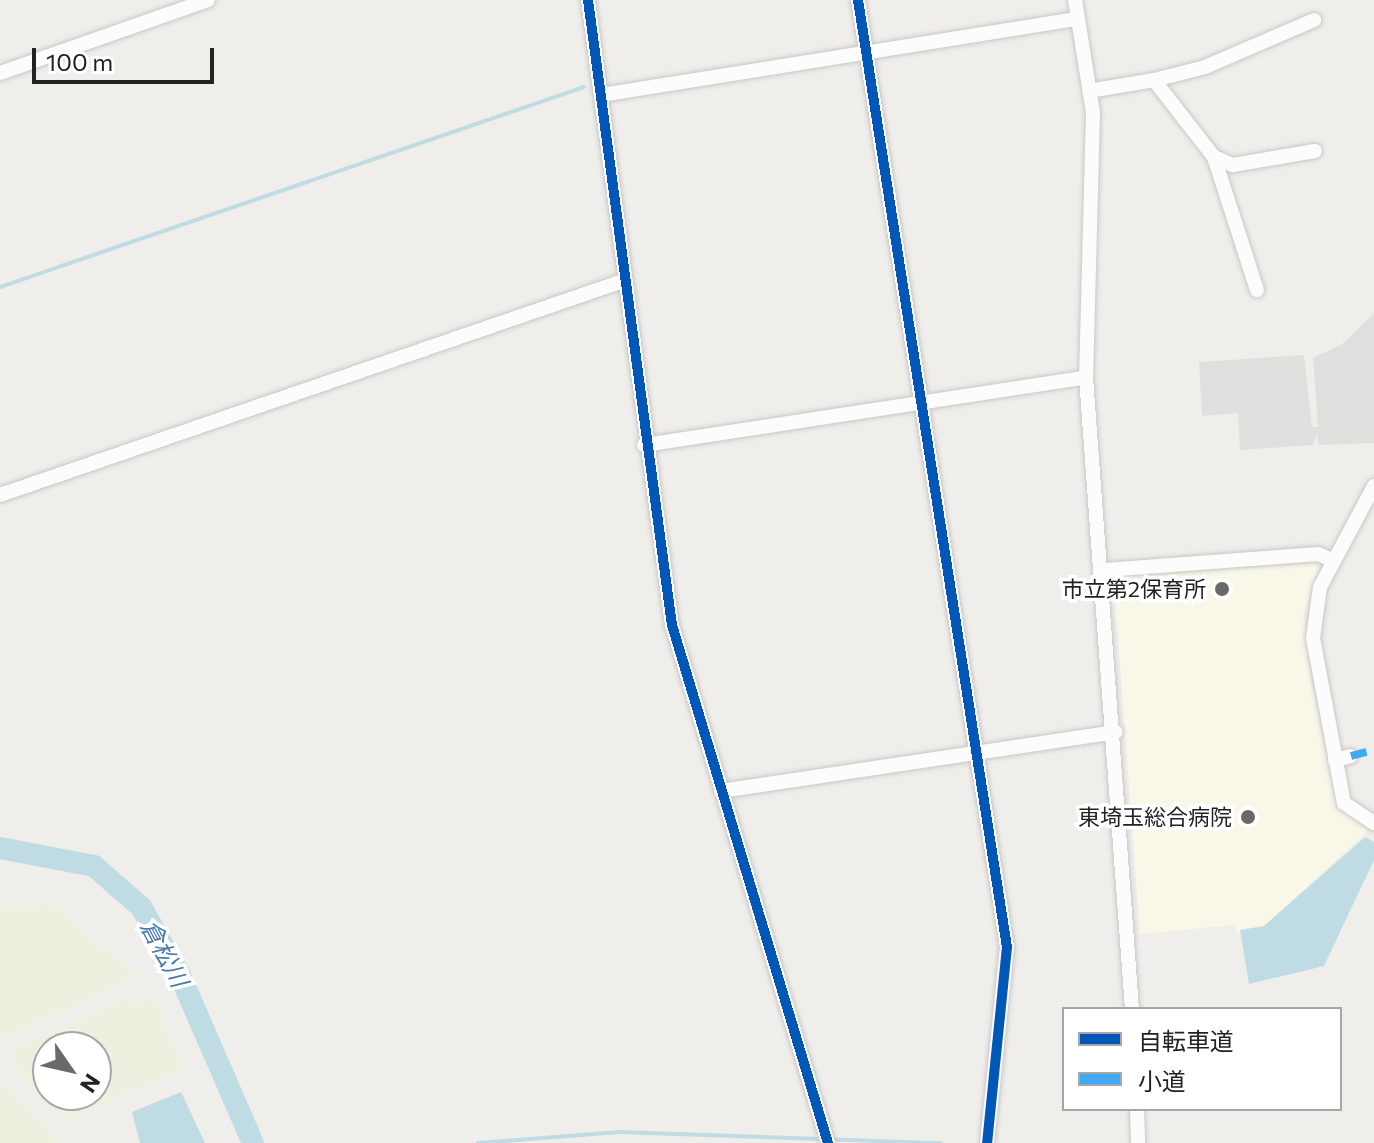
<!DOCTYPE html>
<html>
<head>
<meta charset="utf-8">
<style>
	body { margin:0 }
	#map { position:relative; width:1374px; height:1143px; overflow:hidden; background:#f0eeeb; font-family:Commissioner,"Noto Sans JP",sans-serif }
	div>[style] { position:absolute }
	[style*='--x'] { left:calc(var(--x)*1px); top:calc(var(--y)*1px); width:calc(var(--w)*1px); rotate:calc(var(--a)*1deg) }
	.education>* { inset:0; background:#f8f7e8 }
	.farmland>* { inset:0; background:#efefdf }
	.parking>* { inset:0; background:#e0dfde }
	.water>* { inset:0; background:#bfdbe3 }
	.stream>* { height:4px; margin:-2px; padding:0 2px; transform-origin:2px; border-radius:2px; background:#bfdbe3 }
	.river>* { height:22px; margin:-11px; padding:0 11px; transform-origin:11px; border-radius:11px; background:#bfdbe3 }
	.roads { filter:drop-shadow(0 0 2px #c9c8c7) drop-shadow(0 0 2px #c9c8c7) }
	.minor>* { height:14px; margin:-7px; padding:0 7px; transform-origin:7px; border-radius:7px; background:#fdfcfc }
	.quiet>* { height:8px; margin-top:-4px; transform-origin:0; background:repeating-linear-gradient(90deg,#3fa9f5 0 16px,transparent 0 24px) }
	.cycleway>* { height:10px; margin:-5px; padding:0 5px; transform-origin:5px; border-radius:5px; background:#0057b8 }
	.dots>* { width:22px; height:22px; translate:-50% -50%; box-sizing:border-box; border:4px solid #fff; border-radius:50% }
	span { translate:-50% -50%; white-space:nowrap; text-align:center; line-height:1.15; -webkit-text-stroke:7px #fff; paint-order:stroke }
	.poi-label { font-size:22px; color:#222 }
	.right { translate:-100% -50%; text-align:right }
	.water-label { font-size:24px; color:#4a7aab; font-style:italic }
	.legend { position:absolute; left:1062px; top:1007px; width:280px; height:104px; box-sizing:border-box; background:#fff; border:2px solid #a7a7a7; margin:0; padding:10px 14px; list-style:none; font-size:24px; color:#222 }
	.legend li { display:flex; align-items:center; gap:16px; height:40px }
	.legend b { width:40px; border:2px solid #a7a7a7 }
	.north { position:absolute; left:32px; top:1031px; width:80px; height:80px; box-sizing:border-box; background:#fff; border:2px solid #a7a7a7; border-radius:50%; rotate:124deg; font-size:22px; font-weight:700; line-height:32px; text-align:center; color:#222 }
	.north::after { content:''; display:block; margin:auto; width:28px; height:36px; background:#6a6968; clip-path:polygon(50% 0,100% 100%,50% 72%,0 100%) }
	.scale { position:absolute; left:32px; top:48px; width:182px; height:36px; box-sizing:border-box; border:4px solid #222; border-top:0; padding-left:10px; font-size:24px; line-height:28px; white-space:nowrap; color:#222; -webkit-text-stroke:6px #fff; paint-order:stroke }
</style>
</head>
<body>
<div id="map">
	<div class="education">
		<i style="clip-path:polygon(1315px 563px,1319px 570px,1304px 613px,1310px 674px,1337px 803px,1368px 831px,1264px 926px,1237px 934px,1234px 925px,1140px 934px,1114px 585px,1120px 577px)"></i>
	</div>
	<div class="farmland">
		<i style="clip-path:polygon(50px 903px,138px 976px,0 1040px,0 909px)"></i>
		<i style="clip-path:polygon(evenodd,130px 995px,134px 1004px,153px 996px,185px 1068px,65px 1121px,4px 1055px,130px 995px,96px 1047px,96px 1095px,48px 1095px,48px 1047px,96px 1047px)"></i>
		<i style="clip-path:polygon(0 1082px,60px 1143px,0 1143px)"></i>
	</div>
	<div class="parking">
		<i style="clip-path:polygon(1374px 313px,1374px 443px,1319px 445px,1317px 435px,1313px 445px,1240px 450px,1238px 413px,1202px 416px,1199px 362px,1304px 355px,1312px 427px,1318px 427px,1313px 358px,1344px 343px)"></i>
	</div>
	<div class="water">
		<i style="clip-path:polygon(1365px 837px,1374px 842px,1374px 860px,1324px 966px,1249px 984px,1240px 930px,1264px 926px)"></i>
		<i style="clip-path:polygon(181px 1092px,205px 1143px,140px 1143px,132px 1112px)"></i>
	</div>
	<div class="stream">
		<i style="--x:0;--y:287;--w:617;--a:-18.9"></i>
		<i style="--x:478;--y:1143;--w:142;--a:-4.4"></i>
		<i style="--x:620;--y:1132;--w:321;--a:2"></i>
	</div>
	<div class="river">
		<i style="--x:0;--y:848;--w:96;--a:10.8"></i>
		<i style="--x:94;--y:866;--w:62;--a:41.1"></i>
		<i style="--x:141;--y:907;--w:76;--a:60.1"></i>
		<i style="--x:179;--y:973;--w:185;--a:66.5"></i>
	</div>
	<div class="roads">
		<div class="minor">
			<i style="--x:588;--y:0;--w:631;--a:82.35"></i>
			<i style="--x:672;--y:625;--w:541;--a:73.24"></i>
			<i style="--x:858;--y:0;--w:959;--a:81.06"></i>
			<i style="--x:1007;--y:947;--w:197;--a:95.8"></i>
			<i style="--x:1075;--y:0;--w:114;--a:80.9"></i>
			<i style="--x:1093;--y:113;--w:264;--a:91.5"></i>
			<i style="--x:1086;--y:377;--w:634;--a:85.84"></i>
			<i style="--x:0;--y:73;--w:220;--a:-19.3"></i>
			<i style="--x:1154;--y:80;--w:53;--a:-14.3"></i>
			<i style="--x:1205;--y:67;--w:119;--a:-23.3"></i>
			<i style="--x:1089;--y:91;--w:66;--a:-9.6"></i>
			<i style="--x:1154;--y:80;--w:98;--a:52.1"></i>
			<i style="--x:1214;--y:157;--w:21;--a:23"></i>
			<i style="--x:1233;--y:165;--w:83;--a:-9.7"></i>
			<i style="--x:601;--y:95;--w:478;--a:-9.1"></i>
			<i style="--x:1214;--y:157;--w:140;--a:72.1"></i>
			<i style="--x:644;--y:445;--w:447;--a:-8.7"></i>
			<i style="--x:1374;--y:486;--w:115;--a:118.1"></i>
			<i style="--x:1320;--y:587;--w:51;--a:97.8"></i>
			<i style="--x:1313;--y:638;--w:168;--a:79.4"></i>
			<i style="--x:1344;--y:803;--w:36;--a:34"></i>
			<i style="--x:0;--y:495;--w:659;--a:-18.96"></i>
			<i style="--x:1105;--y:570;--w:214;--a:-4.3"></i>
			<i style="--x:1318;--y:554;--w:15;--a:23"></i>
			<i style="--x:1335;--y:760;--w:16;--a:-14"></i>
			<i style="--x:721;--y:791;--w:399;--a:-8.5"></i>
			<i style="--x:1137;--y:1109;--w:34;--a:88"></i>
		</div>
	</div>
	<div class="quiet">
		<i style="--x:1351;--y:756;--w:24;--a:-15"></i>
	</div>
	<div class="cycleway">
		<i style="--x:588;--y:0;--w:631;--a:82.35"></i>
		<i style="--x:672;--y:625;--w:541;--a:73.24"></i>
		<i style="--x:858;--y:0;--w:959;--a:81.06"></i>
		<i style="--x:1007;--y:947;--w:197;--a:95.8"></i>
	</div>
	<div class="dots">
		<i style="left:1222px;top:589px;background:#6a6968"></i>
		<i style="left:1248px;top:817px;background:#6a6968"></i>
	</div>
	<div class="poi-label">
		<span class="right" style="left:1206px;top:589px">市立第2保育所</span>
		<span class="right" style="left:1232px;top:817px">東埼玉総合病院</span>
	</div>
	<div class="water-label">
		<span style="left:165px;top:953px;rotate:62deg">倉松川</span>
	</div>
	<ul class="legend">
	<li><b style="height:10px;background:#0057b8"></b>自転車道</li>
	<li><b style="height:10px;background:#3fa9f5"></b>小道</li>
	</ul>
	<div class="north">N</div>
	<div class="scale">100 m</div>
</div>
</body>
</html>
